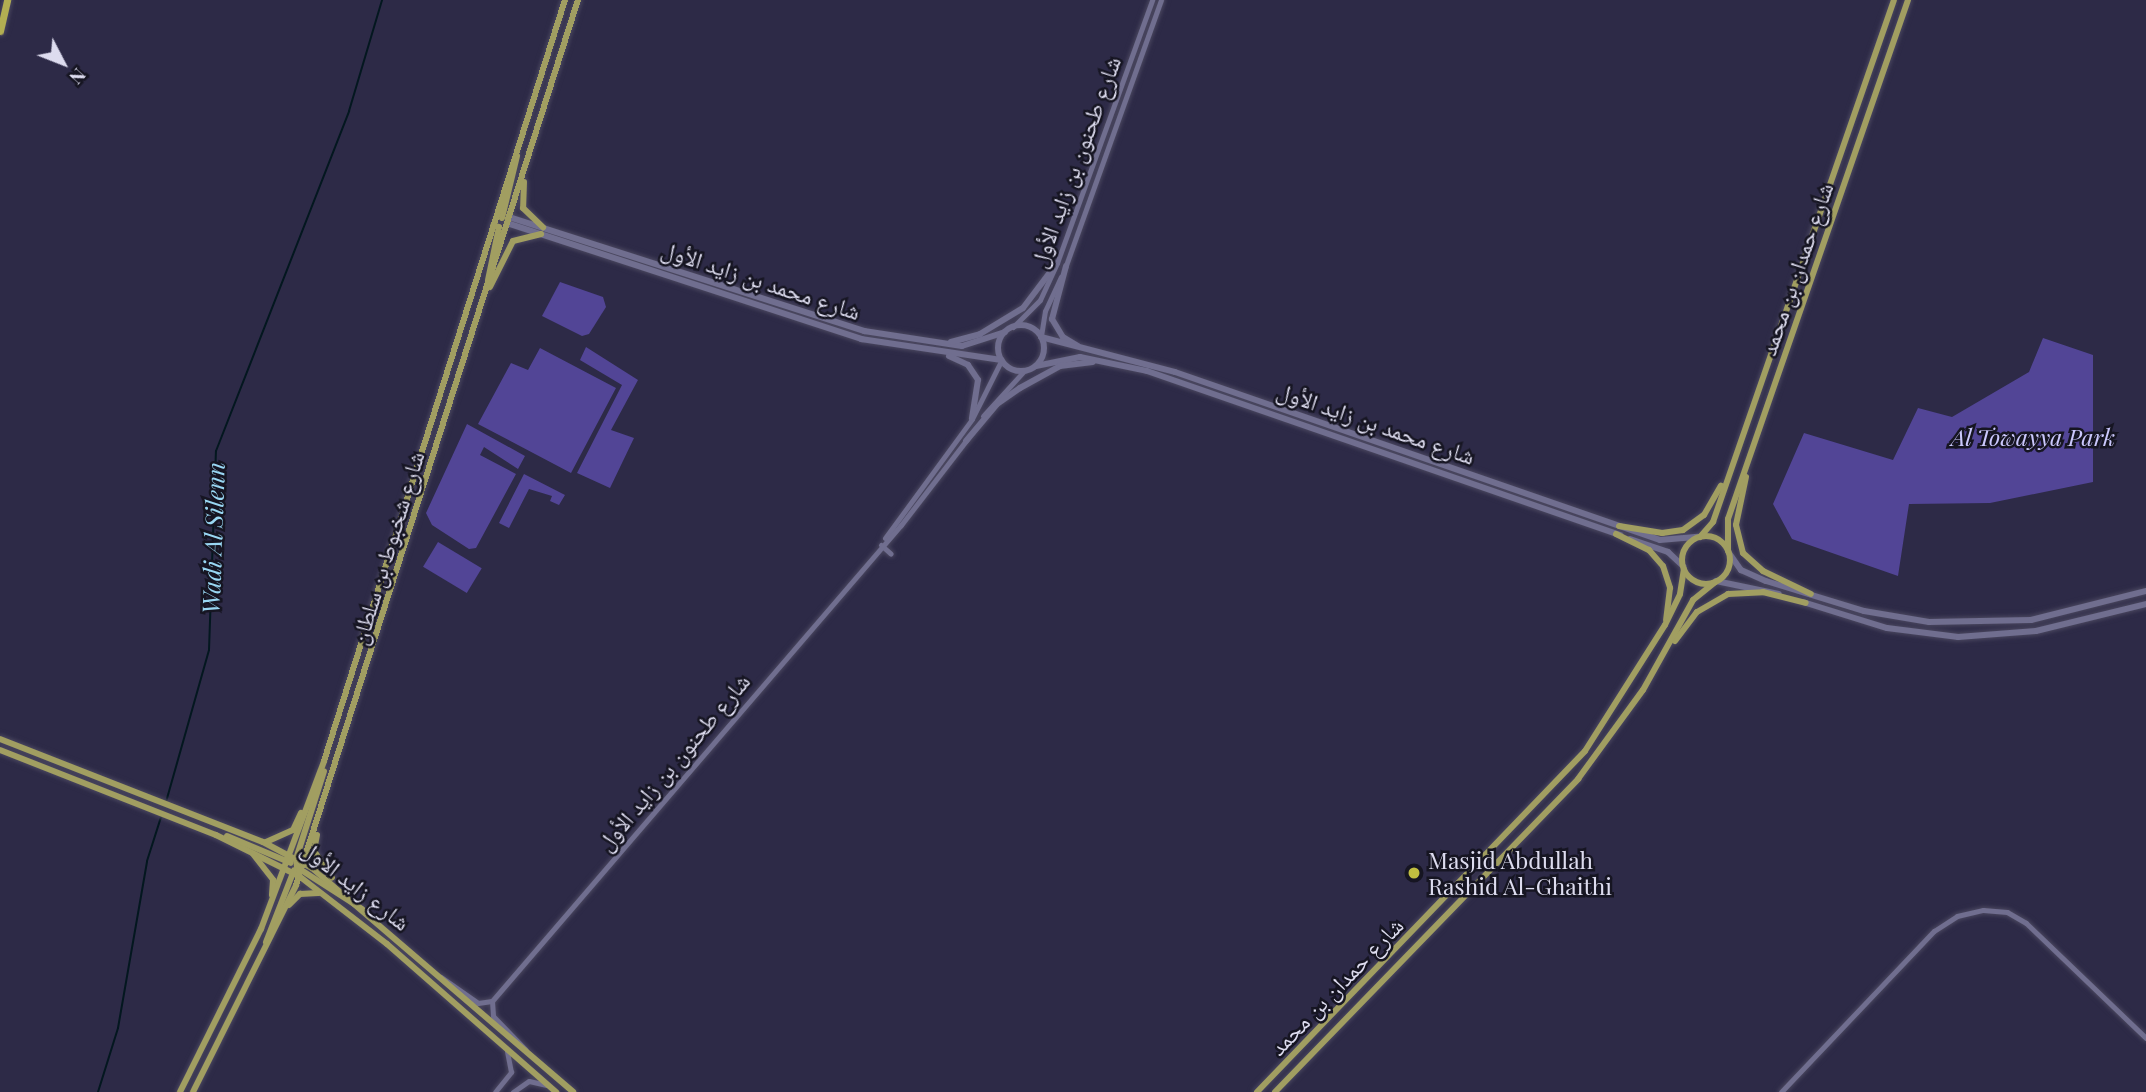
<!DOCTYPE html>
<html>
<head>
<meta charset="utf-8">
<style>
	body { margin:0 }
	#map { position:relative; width:2146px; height:1092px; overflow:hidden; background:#2d2a47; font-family:"Playfair Display","Noto Naskh Arabic",serif }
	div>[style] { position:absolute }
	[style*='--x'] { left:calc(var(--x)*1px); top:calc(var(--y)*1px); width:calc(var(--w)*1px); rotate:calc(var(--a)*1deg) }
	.green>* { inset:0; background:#524596; transform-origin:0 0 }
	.stream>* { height:2px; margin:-1px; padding:0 1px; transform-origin:1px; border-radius:1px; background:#03171f }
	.roads { filter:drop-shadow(0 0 2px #4a475f) drop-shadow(0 0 2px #4a475f) }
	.tertiary>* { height:5px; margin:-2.5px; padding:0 2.5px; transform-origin:2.5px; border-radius:2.5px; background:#706e8f }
	.secondary>* { height:6px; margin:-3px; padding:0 3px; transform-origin:3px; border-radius:3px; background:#706e8f }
	.secondary>.ring { margin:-3px; padding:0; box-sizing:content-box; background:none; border:6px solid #706e8f; border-radius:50% }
	.primary>* { height:6px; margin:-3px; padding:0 3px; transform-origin:3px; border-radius:3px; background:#a19e61 }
	.primary>.ring { margin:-3px; padding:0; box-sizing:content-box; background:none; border:6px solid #a19e61; border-radius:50% }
	.trunk>* { height:7px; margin:-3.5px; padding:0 3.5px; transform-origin:3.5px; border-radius:3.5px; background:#b2ae52 }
	.dots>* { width:19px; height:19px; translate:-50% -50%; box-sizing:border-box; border:4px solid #161522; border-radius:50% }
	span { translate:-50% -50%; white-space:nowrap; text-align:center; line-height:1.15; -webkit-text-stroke:5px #161522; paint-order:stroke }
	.street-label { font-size:23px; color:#dddcef }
	.park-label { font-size:23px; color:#cbc8fd; font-style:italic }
	.poi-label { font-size:23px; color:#dddcef }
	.left { translate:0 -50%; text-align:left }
	.water-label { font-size:24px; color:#99d7f3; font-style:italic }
	.north { position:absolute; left:28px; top:28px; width:70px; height:70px; -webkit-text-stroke:5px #161522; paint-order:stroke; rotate:132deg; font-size:19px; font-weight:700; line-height:28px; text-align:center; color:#dddcef }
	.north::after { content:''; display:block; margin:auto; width:24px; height:32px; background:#dddcef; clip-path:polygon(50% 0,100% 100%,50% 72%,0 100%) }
</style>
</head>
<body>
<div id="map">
	<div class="green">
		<i style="clip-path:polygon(560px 282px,603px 297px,606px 307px,589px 334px,582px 336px,542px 316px)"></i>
		<i style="clip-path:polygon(2043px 338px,2093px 355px,2093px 482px,1990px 503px,1909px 504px,1898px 576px,1792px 539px,1773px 504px,1804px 433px,1893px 460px,1918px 408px,1952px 417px,2029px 372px)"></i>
		<i style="clip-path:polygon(586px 347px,638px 380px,611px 430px,634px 438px,610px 488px,577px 473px,622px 385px,580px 360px)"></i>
		<i style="clip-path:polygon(540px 348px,616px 388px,571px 473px,478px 424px,511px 363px,528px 370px)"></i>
		<i style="clip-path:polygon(467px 424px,525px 456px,518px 469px,484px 447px,480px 455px,516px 474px,476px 548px,469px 549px,432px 525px,426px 513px)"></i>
		<i style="clip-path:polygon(524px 474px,565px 495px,559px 505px,550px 501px,552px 496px,529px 489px,509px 528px,499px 523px)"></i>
		<i style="left:438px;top:542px;width:51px;height:29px;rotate:31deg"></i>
	</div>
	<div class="stream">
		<i style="--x:166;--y:802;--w:158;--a:-74.2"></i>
		<i style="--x:209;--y:650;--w:199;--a:-88"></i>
		<i style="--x:216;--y:451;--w:365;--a:-68.6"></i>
		<i style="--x:349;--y:111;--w:116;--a:-73.4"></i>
		<i style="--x:98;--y:1092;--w:67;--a:-72.6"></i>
		<i style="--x:118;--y:1028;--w:169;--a:-80.1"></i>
		<i style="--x:147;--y:861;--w:46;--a:-72.3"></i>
	</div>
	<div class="roads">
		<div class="tertiary">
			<i style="--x:1065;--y:268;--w:285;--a:-70.3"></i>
			<i style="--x:1013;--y:327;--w:38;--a:-45"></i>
			<i style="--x:1040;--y:300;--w:41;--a:-65.3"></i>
			<i style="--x:1057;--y:263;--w:280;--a:-70.1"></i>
			<i style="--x:1041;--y:336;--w:25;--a:-81"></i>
			<i style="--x:1045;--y:311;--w:38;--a:-65"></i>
			<i style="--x:983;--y:416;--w:61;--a:-47.7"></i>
			<i style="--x:885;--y:538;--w:147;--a:-53.8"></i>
			<i style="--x:972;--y:419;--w:65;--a:-63.4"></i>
			<i style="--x:881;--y:545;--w:13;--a:42"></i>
			<i style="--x:441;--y:977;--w:45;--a:35.1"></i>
			<i style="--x:478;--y:1003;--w:14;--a:-8"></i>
			<i style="--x:492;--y:1001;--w:628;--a:-49.33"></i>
			<i style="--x:901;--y:525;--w:110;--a:-52.4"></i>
			<i style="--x:492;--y:1001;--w:15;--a:86"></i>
			<i style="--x:493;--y:1016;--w:47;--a:45.9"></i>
			<i style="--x:495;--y:1092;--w:26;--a:-51"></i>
			<i style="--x:511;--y:1072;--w:21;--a:-101"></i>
			<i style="--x:513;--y:1092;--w:19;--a:-35"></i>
			<i style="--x:529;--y:1081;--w:18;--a:13"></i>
			<i style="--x:1781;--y:1092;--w:222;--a:-46.5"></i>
			<i style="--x:1934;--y:931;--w:27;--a:-33"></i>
			<i style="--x:1957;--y:916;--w:27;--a:-13"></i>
			<i style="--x:1983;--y:910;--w:24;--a:5"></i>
			<i style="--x:2007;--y:912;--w:22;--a:30"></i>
			<i style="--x:2026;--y:923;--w:166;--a:43.8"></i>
		</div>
		<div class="secondary">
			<i style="--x:509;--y:217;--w:373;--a:17.8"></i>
			<i style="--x:864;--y:331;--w:99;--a:8.7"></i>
			<i style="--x:962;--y:346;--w:45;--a:-18"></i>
			<i style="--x:507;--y:223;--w:373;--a:18.1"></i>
			<i style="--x:861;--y:339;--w:142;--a:8.5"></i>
			<i style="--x:1066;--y:266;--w:55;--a:104.8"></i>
			<i style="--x:1052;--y:319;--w:21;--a:59"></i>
			<i style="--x:1063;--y:337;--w:17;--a:31"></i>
			<i class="ring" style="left:998px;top:325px;width:40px;height:40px"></i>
			<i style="--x:1041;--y:337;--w:138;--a:14.6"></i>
			<i style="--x:1175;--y:372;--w:513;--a:19.11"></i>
			<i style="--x:1660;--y:540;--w:38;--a:-5"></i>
			<i style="--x:951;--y:342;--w:30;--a:-15"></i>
			<i style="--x:980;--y:334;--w:50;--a:-31.2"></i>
			<i style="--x:1023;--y:308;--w:56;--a:-52.9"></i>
			<i style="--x:949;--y:356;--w:21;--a:25"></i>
			<i style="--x:968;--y:365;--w:18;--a:56"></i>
			<i style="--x:978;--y:380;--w:39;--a:99"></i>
			<i style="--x:1036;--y:366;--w:45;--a:-11.6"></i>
			<i style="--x:1080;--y:357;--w:68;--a:11.8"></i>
			<i style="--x:1147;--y:371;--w:501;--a:19.12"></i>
			<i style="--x:966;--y:441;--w:48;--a:-50"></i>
			<i style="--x:997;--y:404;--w:28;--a:-35"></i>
			<i style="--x:1020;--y:388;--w:46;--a:-28.8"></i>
			<i style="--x:1060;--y:366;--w:33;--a:-7"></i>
			<i style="--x:1630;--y:539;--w:40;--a:18.9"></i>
			<i style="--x:1668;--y:552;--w:21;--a:43"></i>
			<i style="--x:1729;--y:553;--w:21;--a:55"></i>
			<i style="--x:1741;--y:570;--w:27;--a:24"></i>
			<i style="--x:1766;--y:581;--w:102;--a:17"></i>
			<i style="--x:1864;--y:611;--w:66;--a:9.6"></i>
			<i style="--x:1929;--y:622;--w:102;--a:-1.1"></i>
			<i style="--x:2031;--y:620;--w:119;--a:-14.2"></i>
			<i style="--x:1716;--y:581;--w:64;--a:11.7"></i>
			<i style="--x:1803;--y:602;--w:88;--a:17.2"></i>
			<i style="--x:1887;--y:628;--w:72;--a:7.2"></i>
			<i style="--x:1958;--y:637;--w:78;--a:-4.4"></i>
			<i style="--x:2036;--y:631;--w:113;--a:-13.8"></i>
		</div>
		<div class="primary">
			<i style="--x:524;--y:182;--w:26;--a:92"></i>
			<i style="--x:523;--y:208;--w:28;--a:44"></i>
			<i style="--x:502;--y:218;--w:64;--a:-76.4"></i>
			<i style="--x:488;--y:280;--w:54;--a:-78.3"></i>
			<i style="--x:499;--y:227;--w:6;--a:-162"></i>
			<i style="--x:490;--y:287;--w:51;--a:-63.4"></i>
			<i style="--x:513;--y:241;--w:29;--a:-14"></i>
			<i style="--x:1746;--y:477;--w:49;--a:101.8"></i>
			<i style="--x:1736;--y:525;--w:29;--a:76"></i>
			<i style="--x:1743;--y:553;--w:27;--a:42"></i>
			<i style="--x:1763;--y:571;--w:53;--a:25.6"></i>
			<i style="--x:1619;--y:526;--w:44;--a:9.2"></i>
			<i style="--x:1662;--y:533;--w:21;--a:-8"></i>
			<i style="--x:1683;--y:530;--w:26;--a:-36"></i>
			<i style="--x:1704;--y:515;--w:34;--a:-60"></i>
			<i style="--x:1616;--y:534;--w:37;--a:26"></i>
			<i style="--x:1649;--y:550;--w:21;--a:49"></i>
			<i style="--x:1663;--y:566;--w:23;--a:72"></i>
			<i style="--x:1670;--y:588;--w:32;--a:97"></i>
			<i class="ring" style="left:1682px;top:536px;width:42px;height:42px"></i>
			<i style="--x:1700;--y:537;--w:20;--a:-49"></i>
			<i style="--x:1713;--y:522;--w:552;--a:-70.88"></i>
			<i style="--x:1728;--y:551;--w:32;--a:-90"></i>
			<i style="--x:1728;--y:519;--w:549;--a:-70.87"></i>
			<i style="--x:1675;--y:641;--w:36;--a:-53"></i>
			<i style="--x:1697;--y:612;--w:36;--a:-30"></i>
			<i style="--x:1728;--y:594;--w:35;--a:-3"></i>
			<i style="--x:1763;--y:592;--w:44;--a:14.3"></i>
			<i style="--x:0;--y:739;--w:282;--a:21.4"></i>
			<i style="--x:263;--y:842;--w:55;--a:28"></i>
			<i style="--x:312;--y:868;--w:344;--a:40.6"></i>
			<i style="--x:0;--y:750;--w:232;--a:21.5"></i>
			<i style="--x:216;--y:835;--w:93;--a:26.3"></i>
			<i style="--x:299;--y:876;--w:111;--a:37.7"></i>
			<i style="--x:387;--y:944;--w:225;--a:41.2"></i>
			<i style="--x:317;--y:835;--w:16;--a:101"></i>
			<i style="--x:314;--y:851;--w:32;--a:56"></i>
			<i style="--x:227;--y:836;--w:69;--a:22.9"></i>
			<i style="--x:266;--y:842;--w:30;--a:-24"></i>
			<i style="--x:293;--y:830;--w:19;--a:-65"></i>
			<i style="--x:253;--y:854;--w:33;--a:52"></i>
			<i style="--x:273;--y:880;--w:15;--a:94"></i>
			<i style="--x:298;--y:868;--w:76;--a:32.6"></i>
			<i style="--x:298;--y:875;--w:16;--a:-97"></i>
			<i style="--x:296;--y:859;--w:92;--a:-72.3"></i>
			<i style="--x:289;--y:905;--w:16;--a:-45"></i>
			<i style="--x:300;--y:894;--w:18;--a:-3"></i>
			<i style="--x:266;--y:942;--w:77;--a:-68.7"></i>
			<i style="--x:180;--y:1092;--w:182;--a:-63.6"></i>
			<i style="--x:261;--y:929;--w:179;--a:-69.4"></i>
			<i style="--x:324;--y:761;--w:798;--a:-72.43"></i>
			<i style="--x:193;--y:1092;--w:231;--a:-63.5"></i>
			<i style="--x:296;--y:885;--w:929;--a:-72.33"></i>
			<i style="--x:1257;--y:1092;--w:473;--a:-46.1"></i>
			<i style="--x:1585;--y:751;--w:149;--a:-57.6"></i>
			<i style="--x:1665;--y:625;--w:34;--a:-64"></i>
			<i style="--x:1680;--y:594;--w:25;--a:-81"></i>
			<i style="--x:1275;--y:1092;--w:436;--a:-45.9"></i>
			<i style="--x:1578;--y:779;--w:110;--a:-53.9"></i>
			<i style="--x:1643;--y:690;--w:103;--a:-60.9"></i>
			<i style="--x:1693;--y:600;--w:28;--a:-39"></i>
		</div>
		<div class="trunk">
			<i style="--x:0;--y:31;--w:32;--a:-77"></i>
		</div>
	</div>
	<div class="dots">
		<i style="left:1414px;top:873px;background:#c1be40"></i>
	</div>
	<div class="street-label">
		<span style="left:1075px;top:162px;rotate:-70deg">شارع طحنون بن زايد الأول</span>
		<span style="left:1796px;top:269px;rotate:-71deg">شارع حمدان بن محمد</span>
		<span style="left:761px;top:280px;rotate:18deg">شارع محمد بن زايد الأول</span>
		<span style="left:1376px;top:423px;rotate:19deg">شارع محمد بن زايد الأول</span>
		<span style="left:387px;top:548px;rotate:-73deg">شارع شخبوط بن سلطان</span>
		<span style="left:673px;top:762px;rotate:-50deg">شارع طحنون بن زايد الأول</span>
		<span style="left:356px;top:885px;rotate:38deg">شارع زايد الأول</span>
		<span style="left:1336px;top:986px;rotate:-46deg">شارع حمدان بن محمد</span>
	</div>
	<div class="park-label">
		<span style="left:2033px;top:437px">Al Towayya Park</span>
	</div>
	<div class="poi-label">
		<span class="left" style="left:1428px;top:873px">Masjid Abdullah<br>Rashid Al-Ghaithi</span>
	</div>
	<div class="water-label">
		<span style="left:213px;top:538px;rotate:-88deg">Wadi Al Silenn</span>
	</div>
	<div class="north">N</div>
</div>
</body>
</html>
